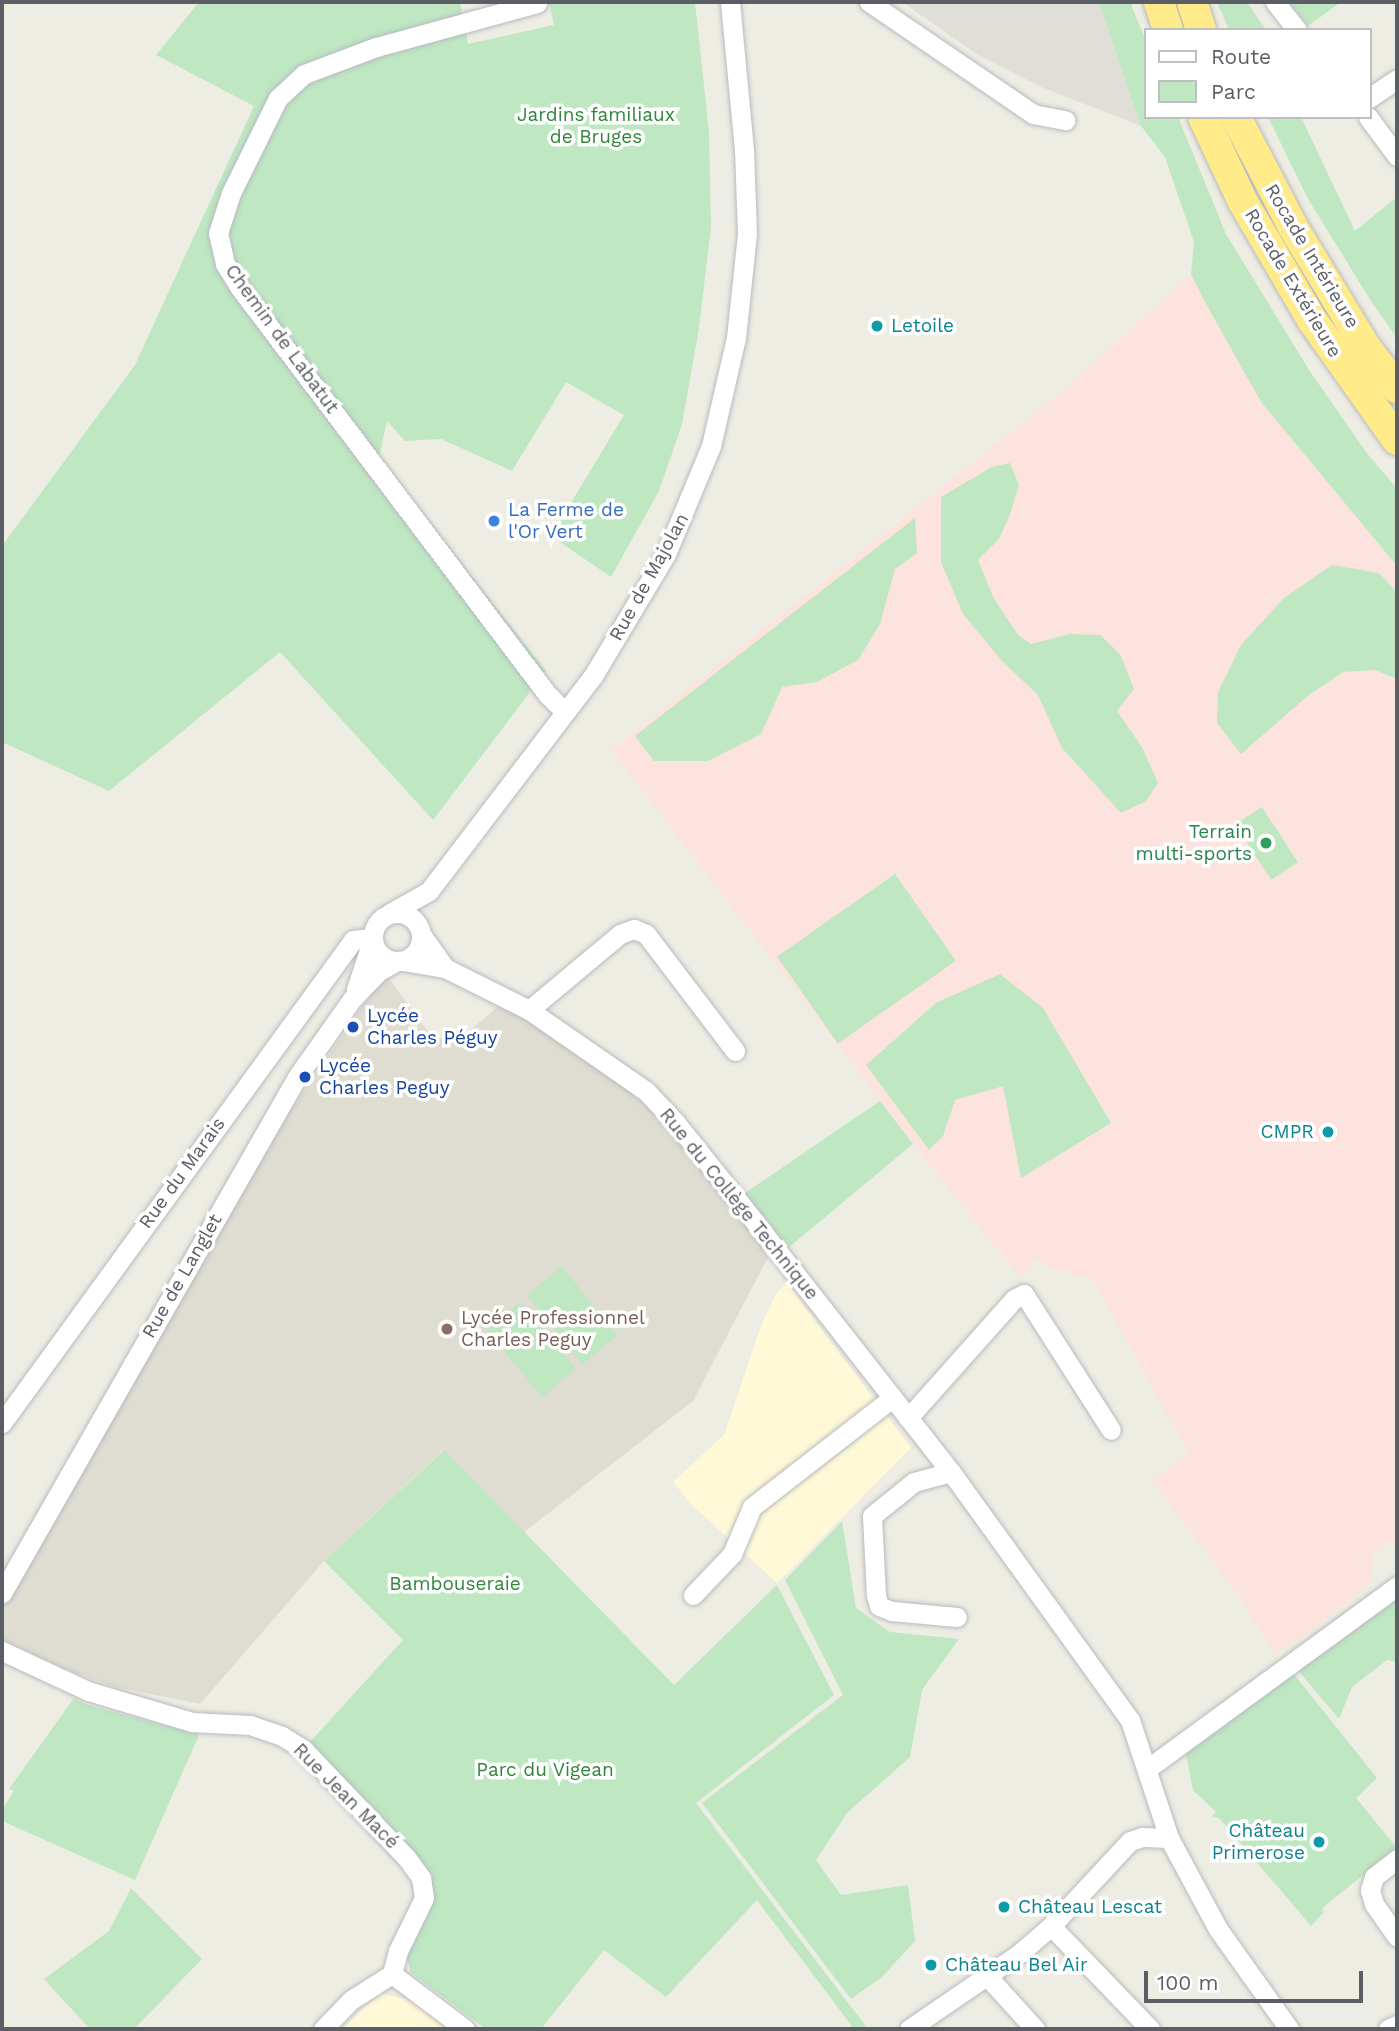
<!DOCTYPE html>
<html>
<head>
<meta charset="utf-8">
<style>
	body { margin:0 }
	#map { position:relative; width:1399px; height:2031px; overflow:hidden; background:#eeede3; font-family:"Work Sans",sans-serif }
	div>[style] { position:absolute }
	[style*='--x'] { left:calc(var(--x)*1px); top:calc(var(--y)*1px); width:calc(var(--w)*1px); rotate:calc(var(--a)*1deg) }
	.commercial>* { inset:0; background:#fff9d7 }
	.industrial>* { inset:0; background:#dfded7 }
	.education>* { inset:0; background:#dfdcd1 }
	.medical>* { inset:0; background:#fce3de }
	.green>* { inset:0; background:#bee7c2; transform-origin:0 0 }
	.roads { filter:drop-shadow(0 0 2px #b8bac0) drop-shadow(0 0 2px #b8bac0) }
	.minor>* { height:19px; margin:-9.5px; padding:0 9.5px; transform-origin:9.5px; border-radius:9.5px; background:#fff }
	.minor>.ring { margin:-9.5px; padding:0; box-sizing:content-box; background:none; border:19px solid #fff; border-radius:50% }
	.highway>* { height:30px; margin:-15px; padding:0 15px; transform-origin:15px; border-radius:15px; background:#ffeb89 }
	.dots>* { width:19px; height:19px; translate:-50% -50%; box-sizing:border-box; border:4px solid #fff; border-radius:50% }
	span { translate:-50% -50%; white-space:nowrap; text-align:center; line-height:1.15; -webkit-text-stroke:7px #fff; paint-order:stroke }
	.park-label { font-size:19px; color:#31853c }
	.street-label { font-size:19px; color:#5b5e64 }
	.culture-label { font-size:19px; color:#0d838f }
	.left { translate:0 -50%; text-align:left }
	.right { translate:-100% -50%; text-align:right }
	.shop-label { font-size:19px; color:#366cbe }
	.leisure-label { font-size:19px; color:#27864d }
	.transit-label { font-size:19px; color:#164399 }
	.education-label { font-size:19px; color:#785e54 }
	.frame { position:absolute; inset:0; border:4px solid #5b5e64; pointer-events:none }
	.legend { position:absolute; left:1144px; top:28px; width:228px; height:91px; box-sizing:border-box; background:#fff; border:2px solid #bdbfc1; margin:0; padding:9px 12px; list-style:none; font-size:21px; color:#5b5e64 }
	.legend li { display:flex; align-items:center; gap:14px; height:35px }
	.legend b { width:35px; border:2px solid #bdbfc1 }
	.scale { position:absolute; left:1144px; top:1971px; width:219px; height:32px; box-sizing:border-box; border:4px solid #5b5e64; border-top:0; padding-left:9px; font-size:21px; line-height:24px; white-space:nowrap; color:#5b5e64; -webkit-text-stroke:5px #fff; paint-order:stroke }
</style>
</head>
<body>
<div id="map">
	<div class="commercial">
		<i style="clip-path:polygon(786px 1282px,911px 1448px,777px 1583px,691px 1504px,673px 1482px,724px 1435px,761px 1326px,775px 1296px)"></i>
		<i style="clip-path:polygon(380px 1993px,410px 2000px,450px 2029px,342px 2029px)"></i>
	</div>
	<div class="industrial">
		<i style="clip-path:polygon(902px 2px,1099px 2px,1141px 126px,1041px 87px,978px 55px)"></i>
	</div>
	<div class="education">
		<i style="clip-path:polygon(388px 977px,432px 1037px,460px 1039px,501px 1004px,582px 1052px,653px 1112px,707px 1170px,768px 1257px,693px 1401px,523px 1533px,443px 1450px,324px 1561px,200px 1704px,116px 1687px,72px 1672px,2px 1639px,2px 1607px,289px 1113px,378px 984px)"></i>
	</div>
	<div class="medical">
		<i style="clip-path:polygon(1191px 274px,1261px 402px,1397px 566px,1397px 1541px,1388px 1542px,1374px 1553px,1370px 1569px,1372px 1578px,1362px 1590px,1314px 1629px,1275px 1654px,1239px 1597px,1152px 1481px,1188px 1452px,1092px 1279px,1051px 1269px,1037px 1259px,1020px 1277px,954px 1196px,611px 750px,1065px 389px)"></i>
	</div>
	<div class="green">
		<i style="clip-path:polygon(199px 2px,460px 2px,468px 44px,554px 25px,549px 2px,695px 2px,709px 132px,711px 227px,699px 328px,682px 424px,659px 491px,611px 577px,551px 536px,624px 415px,566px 382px,512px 471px,441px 439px,405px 441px,387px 421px,379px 458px,546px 671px,433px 820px,280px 652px,109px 791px,2px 742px,2px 546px,135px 365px,254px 106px,156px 55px)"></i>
		<i style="clip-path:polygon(1099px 2px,1130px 2px,1145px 38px,1145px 117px,1178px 117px,1226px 234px,1309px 370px,1366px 452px,1397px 489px,1397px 566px,1261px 402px,1205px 302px,1191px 274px,1194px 242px,1165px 157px,1141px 126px)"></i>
		<i style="clip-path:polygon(1217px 2px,1247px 2px,1266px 30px,1229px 30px)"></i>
		<i style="clip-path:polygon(1289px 2px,1341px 2px,1308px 26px)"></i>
		<i style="clip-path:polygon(1268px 117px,1301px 117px,1355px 231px,1397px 197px,1397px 338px,1371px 301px,1308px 199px)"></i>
		<i style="clip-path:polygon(1010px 463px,1019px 485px,1009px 517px,999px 539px,978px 560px,993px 597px,1018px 635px,1031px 644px,1069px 634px,1100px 635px,1120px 654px,1134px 689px,1117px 711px,1142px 747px,1158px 783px,1146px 801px,1121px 813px,1062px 748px,1038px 695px,1003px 662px,963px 614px,941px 562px,941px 497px,992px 467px)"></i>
		<i style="clip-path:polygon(915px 518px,917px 553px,895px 569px,880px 624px,858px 660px,817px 682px,782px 687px,761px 734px,708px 761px,654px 761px,635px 736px)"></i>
		<i style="clip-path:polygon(1332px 565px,1379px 573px,1397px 592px,1397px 679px,1375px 670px,1343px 672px,1309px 695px,1241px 754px,1217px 723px,1218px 692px,1241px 645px,1284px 598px)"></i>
		<i style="left:1262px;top:807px;width:66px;height:32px;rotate:57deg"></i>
		<i style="left:895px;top:874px;width:106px;height:144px;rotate:55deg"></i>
		<i style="clip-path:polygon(1000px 974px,1043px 1008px,1111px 1123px,1021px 1178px,1003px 1086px,955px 1100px,943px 1136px,929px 1150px,866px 1065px,936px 1003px)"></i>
		<i style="clip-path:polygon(880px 1101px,913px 1144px,788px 1248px,745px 1193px)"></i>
		<i style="left:562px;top:1267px;width:88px;height:45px;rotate:51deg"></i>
		<i style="left:520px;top:1302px;width:87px;height:44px;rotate:50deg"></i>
		<i style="clip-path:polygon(444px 1450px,674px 1685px,777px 1585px,834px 1695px,696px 1803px,868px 2029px,854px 2029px,757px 1900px,666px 1997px,604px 1950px,541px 2029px,486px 2029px,411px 1973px,405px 1951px,431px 1904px,432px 1875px,310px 1742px,403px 1640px,324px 1561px)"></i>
		<i style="clip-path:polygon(842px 1521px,856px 1608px,890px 1632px,959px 1639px,922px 1690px,910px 1757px,847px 1813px,816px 1860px,841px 1895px,908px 1885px,915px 1941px,882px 1977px,851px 1999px,702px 1803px,843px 1695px,785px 1580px)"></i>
		<i style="clip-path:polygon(1397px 1595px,1397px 1662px,1387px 1660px,1352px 1687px,1339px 1719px,1297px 1669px,1336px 1645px)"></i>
		<i style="clip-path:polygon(1293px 1673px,1377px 1778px,1356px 1798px,1397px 1848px,1326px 1905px,1322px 1910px,1324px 1912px,1311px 1926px,1219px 1818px,1212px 1816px,1216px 1812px,1193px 1790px,1186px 1754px)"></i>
		<i style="clip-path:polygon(74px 1698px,85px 1704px,199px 1735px,135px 1880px,2px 1821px,2px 1810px,14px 1791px,9px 1789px)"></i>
		<i style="clip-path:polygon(131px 1888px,202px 1959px,134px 2029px,90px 2029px,44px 1979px,109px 1931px)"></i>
	</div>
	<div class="roads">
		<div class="minor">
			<i style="--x:869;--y:2;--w:199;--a:34.3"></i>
			<i style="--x:1033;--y:114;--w:33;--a:11"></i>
			<i style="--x:1275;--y:2;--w:36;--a:52"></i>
			<i style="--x:537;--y:3;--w:167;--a:164.7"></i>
			<i style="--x:376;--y:47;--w:77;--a:159.4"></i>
			<i style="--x:304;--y:74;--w:35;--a:137"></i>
			<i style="--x:278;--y:98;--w:106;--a:116.3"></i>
			<i style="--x:231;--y:193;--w:42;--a:108"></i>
			<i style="--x:218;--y:233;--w:32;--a:77"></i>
			<i style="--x:225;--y:264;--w:28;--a:58"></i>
			<i style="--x:240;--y:288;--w:509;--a:52.9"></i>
			<i style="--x:547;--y:694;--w:25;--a:45"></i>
			<i style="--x:1369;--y:98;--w:34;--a:-34"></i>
			<i style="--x:1368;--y:117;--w:49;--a:53.4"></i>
			<i class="ring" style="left:373px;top:913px;width:29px;height:29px"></i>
			<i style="--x:390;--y:913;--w:45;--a:-29.4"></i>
			<i style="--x:429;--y:891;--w:270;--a:-52.7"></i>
			<i style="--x:593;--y:676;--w:142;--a:-59.1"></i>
			<i style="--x:666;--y:554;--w:117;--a:-67.4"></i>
			<i style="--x:711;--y:446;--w:111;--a:-77"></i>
			<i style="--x:736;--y:338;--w:105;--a:-84"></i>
			<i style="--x:747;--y:234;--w:84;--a:-92"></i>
			<i style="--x:744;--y:150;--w:149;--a:-95.4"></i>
			<i style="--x:403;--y:961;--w:43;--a:9.5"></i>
			<i style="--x:445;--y:968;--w:42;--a:-125.2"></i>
			<i style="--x:445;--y:968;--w:94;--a:26.6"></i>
			<i style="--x:529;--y:1010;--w:142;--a:34.7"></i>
			<i style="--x:646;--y:1091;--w:44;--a:46.8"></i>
			<i style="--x:676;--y:1123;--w:107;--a:51.4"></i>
			<i style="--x:743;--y:1207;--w:337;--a:51.9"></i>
			<i style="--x:951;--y:1472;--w:306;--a:54.2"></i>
			<i style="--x:1130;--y:1720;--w:124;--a:71.7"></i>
			<i style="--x:1169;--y:1838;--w:103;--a:61.7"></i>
			<i style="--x:1218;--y:1929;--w:123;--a:54.6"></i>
			<i style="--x:529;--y:1010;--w:119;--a:-39.9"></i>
			<i style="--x:620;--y:934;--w:15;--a:-20"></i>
			<i style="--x:634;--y:929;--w:13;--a:23"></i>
			<i style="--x:646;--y:934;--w:147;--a:52.7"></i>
			<i style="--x:908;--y:1418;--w:159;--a:-48.3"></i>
			<i style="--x:1014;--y:1299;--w:11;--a:-27"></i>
			<i style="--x:1024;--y:1294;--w:161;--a:57.4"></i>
			<i style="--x:2;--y:1423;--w:597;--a:-53.99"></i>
			<i style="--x:353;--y:940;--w:20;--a:-6"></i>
			<i style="--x:373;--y:938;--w:54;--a:108.4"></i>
			<i style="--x:951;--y:1472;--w:38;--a:165"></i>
			<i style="--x:914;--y:1482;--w:54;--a:141"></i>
			<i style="--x:872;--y:1516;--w:79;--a:87.1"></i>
			<i style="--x:876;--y:1595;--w:11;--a:75"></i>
			<i style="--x:879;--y:1606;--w:14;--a:21"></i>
			<i style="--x:892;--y:1611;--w:65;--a:5.3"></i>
			<i style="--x:2;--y:1593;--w:594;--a:-60.24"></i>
			<i style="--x:297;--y:1077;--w:95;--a:-54.8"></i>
			<i style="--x:352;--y:999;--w:39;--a:-46"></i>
			<i style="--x:379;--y:971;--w:21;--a:-29"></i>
			<i style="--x:693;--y:1595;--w:57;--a:-46.4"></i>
			<i style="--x:732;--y:1554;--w:51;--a:-66.9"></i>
			<i style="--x:752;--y:1507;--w:177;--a:-37.9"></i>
			<i style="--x:2;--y:1651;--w:95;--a:24.9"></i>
			<i style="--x:88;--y:1691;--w:109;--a:16.6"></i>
			<i style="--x:192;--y:1722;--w:58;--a:3"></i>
			<i style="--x:250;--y:1725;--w:34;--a:19"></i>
			<i style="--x:282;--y:1736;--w:26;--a:32"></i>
			<i style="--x:304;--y:1750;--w:148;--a:46.4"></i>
			<i style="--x:406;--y:1857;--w:26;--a:54"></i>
			<i style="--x:421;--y:1878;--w:20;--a:81"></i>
			<i style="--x:424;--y:1898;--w:59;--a:116.1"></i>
			<i style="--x:398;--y:1951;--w:24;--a:105"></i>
			<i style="--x:1147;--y:1769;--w:310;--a:-36.2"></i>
			<i style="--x:1397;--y:1859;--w:29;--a:142"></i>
			<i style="--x:1374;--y:1877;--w:14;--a:107"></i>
			<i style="--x:1370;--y:1890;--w:15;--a:74"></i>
			<i style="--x:1374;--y:1904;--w:40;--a:55.1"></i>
			<i style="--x:1051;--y:1926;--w:143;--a:46.1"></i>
			<i style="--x:392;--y:1974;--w:91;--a:37"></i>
			<i style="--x:987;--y:1976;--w:72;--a:47.8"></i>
			<i style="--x:323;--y:2029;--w:40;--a:-46"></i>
			<i style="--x:351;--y:2000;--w:49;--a:-32.4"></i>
			<i style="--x:909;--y:2029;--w:135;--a:-34.4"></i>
			<i style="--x:1020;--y:1953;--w:41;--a:-41.1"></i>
			<i style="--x:1051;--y:1926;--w:116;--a:-47.1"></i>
			<i style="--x:1130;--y:1841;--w:13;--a:-18"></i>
			<i style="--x:1142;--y:1837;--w:27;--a:2"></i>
			<i style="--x:1388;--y:2029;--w:10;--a:-24"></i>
		</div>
		<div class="highway">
			<i style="--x:1159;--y:2;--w:29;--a:72"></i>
			<i style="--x:1192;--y:2;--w:29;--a:72"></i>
			<i style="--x:1203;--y:117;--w:94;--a:64.8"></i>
			<i style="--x:1243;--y:202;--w:137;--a:59.7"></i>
			<i style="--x:1312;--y:320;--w:147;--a:54.7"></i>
			<i style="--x:1236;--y:117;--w:124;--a:62.6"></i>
			<i style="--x:1293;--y:227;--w:139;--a:58.8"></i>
			<i style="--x:1365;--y:346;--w:53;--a:52.7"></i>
		</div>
	</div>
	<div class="dots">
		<i style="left:877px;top:326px;background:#0f9aa8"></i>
		<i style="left:494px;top:521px;background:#3f7fe0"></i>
		<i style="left:1266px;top:843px;background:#2e9e5b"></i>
		<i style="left:353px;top:1027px;background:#1a4fb4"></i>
		<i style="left:305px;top:1077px;background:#1a4fb4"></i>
		<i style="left:1328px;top:1132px;background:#0f9aa8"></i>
		<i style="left:447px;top:1329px;background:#8d6e63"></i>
		<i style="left:1319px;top:1842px;background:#0f9aa8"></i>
		<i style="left:1004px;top:1907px;background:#0f9aa8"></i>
		<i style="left:931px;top:1965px;background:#0f9aa8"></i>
	</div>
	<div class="park-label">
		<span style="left:596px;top:126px">Jardins familiaux<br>de Bruges</span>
		<span style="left:455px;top:1584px">Bambouseraie</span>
		<span style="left:545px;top:1770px">Parc du Vigean</span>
	</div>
	<div class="street-label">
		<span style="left:1312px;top:256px;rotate:59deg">Rocade Intérieure</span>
		<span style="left:1293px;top:283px;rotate:59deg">Rocade Extérieure</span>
		<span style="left:282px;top:339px;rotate:54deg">Chemin de Labatut</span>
		<span style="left:649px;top:577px;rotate:-61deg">Rue de Majolan</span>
		<span style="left:182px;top:1173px;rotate:-54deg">Rue du Marais</span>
		<span style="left:739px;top:1204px;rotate:51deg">Rue du Collège Technique</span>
		<span style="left:182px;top:1276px;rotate:-60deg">Rue de Langlet</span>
		<span style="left:346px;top:1796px;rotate:45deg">Rue Jean Macé</span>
	</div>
	<div class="culture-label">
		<span class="left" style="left:891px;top:326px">Letoile</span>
		<span class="right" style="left:1314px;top:1132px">CMPR</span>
		<span class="right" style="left:1305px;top:1842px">Château<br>Primerose</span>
		<span class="left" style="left:1018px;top:1907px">Château Lescat</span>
		<span class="left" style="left:945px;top:1965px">Château Bel Air</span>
	</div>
	<div class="shop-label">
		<span class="left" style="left:508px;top:521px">La Ferme de<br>l'Or Vert</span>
	</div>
	<div class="leisure-label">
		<span class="right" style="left:1252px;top:843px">Terrain<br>multi-sports</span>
	</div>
	<div class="transit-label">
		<span class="left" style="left:367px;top:1027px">Lycée<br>Charles Péguy</span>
		<span class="left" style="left:319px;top:1077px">Lycée<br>Charles Peguy</span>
	</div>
	<div class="education-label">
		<span class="left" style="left:461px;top:1329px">Lycée Professionnel<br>Charles Peguy</span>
	</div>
	<div class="frame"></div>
	<ul class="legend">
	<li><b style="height:9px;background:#fff"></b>Route</li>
	<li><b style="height:19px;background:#bee7c2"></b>Parc</li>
	</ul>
	<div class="scale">100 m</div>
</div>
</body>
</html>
